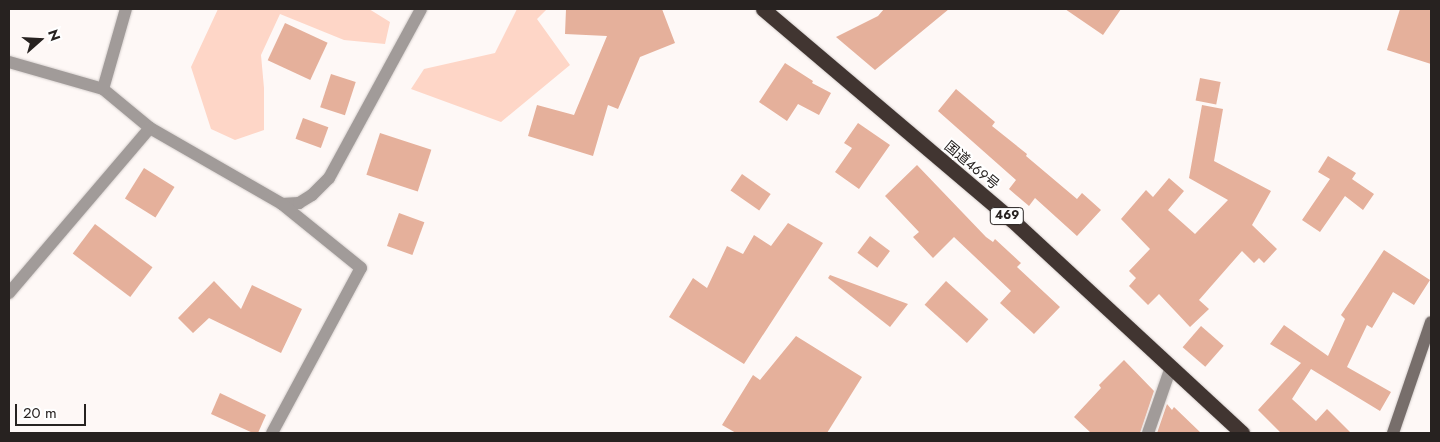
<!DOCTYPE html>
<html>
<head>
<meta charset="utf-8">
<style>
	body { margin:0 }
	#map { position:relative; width:1440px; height:442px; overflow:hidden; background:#fef8f6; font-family:Jost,"Noto Sans JP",sans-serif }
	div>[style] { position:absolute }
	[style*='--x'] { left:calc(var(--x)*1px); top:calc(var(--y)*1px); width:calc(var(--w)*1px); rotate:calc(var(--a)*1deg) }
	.green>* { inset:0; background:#fed6c7 }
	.building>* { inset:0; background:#e5b09b; transform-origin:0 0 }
	.roads { filter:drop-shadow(0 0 1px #d7d1cf) drop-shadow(0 0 1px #d7d1cf) }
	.street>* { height:12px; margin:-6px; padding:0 6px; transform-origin:6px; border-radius:6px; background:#a19b99 }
	.secondary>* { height:12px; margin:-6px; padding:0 6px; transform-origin:6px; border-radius:6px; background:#776e6b }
	.highway>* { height:15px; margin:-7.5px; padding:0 7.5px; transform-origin:7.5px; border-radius:7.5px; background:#413531 }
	span { translate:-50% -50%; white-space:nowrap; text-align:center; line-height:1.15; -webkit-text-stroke:4px #fff; paint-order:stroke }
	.shield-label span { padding:1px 4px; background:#fff; border:1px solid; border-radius:4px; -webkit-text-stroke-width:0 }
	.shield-label { font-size:12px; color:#272220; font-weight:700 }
	.street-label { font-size:14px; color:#272220 }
	.frame { position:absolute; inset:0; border:10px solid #272220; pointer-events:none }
	.north { position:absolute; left:15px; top:15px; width:50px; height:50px; -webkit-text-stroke:4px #fff; paint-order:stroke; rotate:71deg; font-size:14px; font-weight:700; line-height:20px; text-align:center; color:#272220 }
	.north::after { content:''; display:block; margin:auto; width:18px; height:22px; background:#272220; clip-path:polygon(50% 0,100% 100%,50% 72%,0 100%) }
	.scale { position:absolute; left:15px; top:404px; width:71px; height:22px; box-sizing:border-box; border:2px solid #272220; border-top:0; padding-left:6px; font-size:15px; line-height:18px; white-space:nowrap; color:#272220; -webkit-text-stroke:4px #fff; paint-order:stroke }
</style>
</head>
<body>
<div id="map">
	<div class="green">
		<i style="clip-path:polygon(218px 9px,369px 9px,390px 22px,385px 44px,344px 40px,280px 14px,261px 55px,264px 88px,264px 130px,235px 140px,211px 129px,191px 67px)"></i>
		<i style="clip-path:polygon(517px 9px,547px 9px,537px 19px,570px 65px,501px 122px,411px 89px,424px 69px,495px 53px)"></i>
	</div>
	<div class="building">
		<i style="clip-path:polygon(566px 9px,662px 9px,675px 43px,640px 57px,618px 109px,608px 105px,593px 156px,528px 136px,537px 105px,574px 115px,607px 36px,565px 34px)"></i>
		<i style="clip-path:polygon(884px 9px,949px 9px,875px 70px,836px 37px,878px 16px)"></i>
		<i style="clip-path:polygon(1065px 9px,1121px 9px,1103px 35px)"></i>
		<i style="clip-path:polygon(1400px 9px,1431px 9px,1431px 64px,1387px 50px)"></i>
		<i style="left:285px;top:23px;width:47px;height:41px;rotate:25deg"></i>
		<i style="clip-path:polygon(785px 63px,813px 81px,812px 83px,831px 93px,819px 115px,798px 104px,787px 121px,759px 102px)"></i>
		<i style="left:331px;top:74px;width:26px;height:35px;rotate:18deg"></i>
		<i style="left:1200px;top:78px;width:21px;height:23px;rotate:11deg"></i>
		<i style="clip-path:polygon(956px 89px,995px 122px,992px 126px,1027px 154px,1026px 156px,1077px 199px,1082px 193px,1101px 210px,1077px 236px,1035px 198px,1029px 206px,1009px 189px,1016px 180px,938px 111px)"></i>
		<i style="clip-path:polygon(1202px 105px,1223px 109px,1214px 161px,1271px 191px,1252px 225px,1277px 249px,1264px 263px,1259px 258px,1254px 263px,1242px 251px,1199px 300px,1209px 309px,1190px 327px,1159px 294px,1148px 305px,1129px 286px,1136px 278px,1129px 271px,1150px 249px,1121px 219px,1146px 190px,1153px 197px,1169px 178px,1184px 191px,1168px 210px,1195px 234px,1228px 200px,1189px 178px)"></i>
		<i style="left:303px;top:118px;width:27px;height:22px;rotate:20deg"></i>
		<i style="clip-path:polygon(858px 123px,890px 145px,859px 189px,835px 172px,852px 148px,844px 143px)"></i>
		<i style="left:380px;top:133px;width:54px;height:44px;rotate:18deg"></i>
		<i style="clip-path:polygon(1328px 156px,1356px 173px,1352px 179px,1374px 194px,1363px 210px,1345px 196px,1320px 232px,1302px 220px,1330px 179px,1318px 172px)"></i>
		<i style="clip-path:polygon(917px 165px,986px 237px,993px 242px,995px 239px,1021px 263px,1017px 267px,1060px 307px,1034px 334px,1000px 303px,1011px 291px,954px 237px,933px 258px,913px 237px,919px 232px,885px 196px)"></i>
		<i style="left:144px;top:168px;width:36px;height:36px;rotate:32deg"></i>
		<i style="left:742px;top:174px;width:35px;height:20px;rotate:35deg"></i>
		<i style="left:399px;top:213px;width:27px;height:35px;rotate:20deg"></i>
		<i style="clip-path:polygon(788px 223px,823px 243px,744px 364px,669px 317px,693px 278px,707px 288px,727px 246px,743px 254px,754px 235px,771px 246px)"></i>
		<i style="left:95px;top:224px;width:72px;height:37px;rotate:37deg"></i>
		<i style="left:870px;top:236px;width:25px;height:21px;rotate:37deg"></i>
		<i style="clip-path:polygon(1384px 250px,1430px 280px,1414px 305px,1393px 292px,1372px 328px,1367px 325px,1347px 367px,1391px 392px,1380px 411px,1311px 369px,1292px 399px,1316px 421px,1327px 409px,1351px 433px,1281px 433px,1258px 410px,1301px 363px,1270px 344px,1284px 325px,1328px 356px,1345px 319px,1341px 315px)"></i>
		<i style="clip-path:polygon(830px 275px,908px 304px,890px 327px,828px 278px)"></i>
		<i style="clip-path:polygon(214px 281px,241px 309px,252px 285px,302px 309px,281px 353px,209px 318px,193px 333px,178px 318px)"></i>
		<i style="left:946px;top:281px;width:57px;height:32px;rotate:42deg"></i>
		<i style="left:1201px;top:326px;width:30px;height:28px;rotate:41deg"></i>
		<i style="clip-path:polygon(796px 336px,862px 377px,827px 433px,736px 433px,722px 425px,753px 375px,760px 380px)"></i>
		<i style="clip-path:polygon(1124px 360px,1154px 391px,1140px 433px,1091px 433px,1074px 417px,1101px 388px,1099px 385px)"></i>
		<i style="clip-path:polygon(220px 393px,266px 415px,258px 433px,253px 433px,211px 414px)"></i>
		<i style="clip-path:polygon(1167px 404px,1172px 410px,1174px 407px,1201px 433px,1157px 433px)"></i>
	</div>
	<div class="roads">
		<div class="street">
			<i style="--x:9;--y:62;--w:98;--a:16"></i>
			<i style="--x:103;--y:89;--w:61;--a:39.7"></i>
			<i style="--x:150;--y:128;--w:152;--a:29.9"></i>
			<i style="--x:282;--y:204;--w:17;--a:-3"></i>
			<i style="--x:299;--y:203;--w:15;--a:-32"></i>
			<i style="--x:312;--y:195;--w:24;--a:-45"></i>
			<i style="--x:329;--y:178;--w:192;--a:-61.4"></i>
			<i style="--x:103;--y:89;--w:83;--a:-74"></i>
			<i style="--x:9;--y:293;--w:217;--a:-49.5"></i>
			<i style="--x:272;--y:433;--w:187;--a:-61.7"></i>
			<i style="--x:361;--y:268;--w:102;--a:-141"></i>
			<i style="--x:1148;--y:433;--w:70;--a:-70.8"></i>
		</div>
		<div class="secondary">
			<i style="--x:1393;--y:433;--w:117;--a:-71.1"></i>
		</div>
		<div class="highway">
			<i style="--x:763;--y:9;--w:325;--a:40.3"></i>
			<i style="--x:1011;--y:219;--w:315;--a:42.8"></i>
		</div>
	</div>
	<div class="shield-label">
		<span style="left:1007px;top:216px">469</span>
	</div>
	<div class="street-label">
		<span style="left:972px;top:165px;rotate:40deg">国道469号</span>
	</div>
	<div class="frame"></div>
	<div class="north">N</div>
	<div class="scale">20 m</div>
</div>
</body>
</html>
